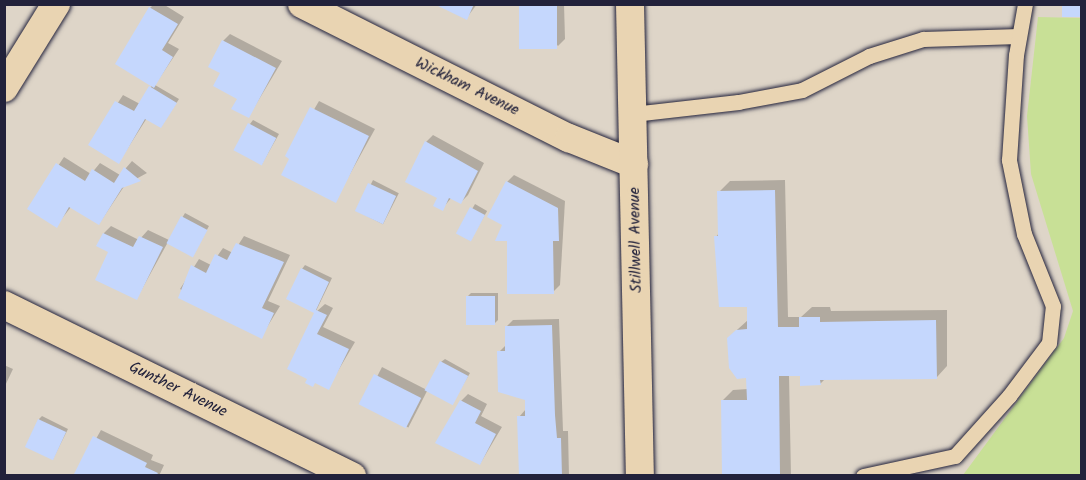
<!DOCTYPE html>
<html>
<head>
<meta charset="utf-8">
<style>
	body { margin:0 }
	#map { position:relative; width:1086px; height:480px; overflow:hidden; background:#ded5c8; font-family:Kalam,sans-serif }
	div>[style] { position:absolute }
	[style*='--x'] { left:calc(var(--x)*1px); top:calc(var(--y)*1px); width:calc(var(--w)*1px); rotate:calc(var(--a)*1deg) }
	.green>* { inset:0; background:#c8e096 }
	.shadow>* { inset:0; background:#0003; transform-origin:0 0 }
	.building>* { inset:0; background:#c5d7fd; transform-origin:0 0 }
	.roads { filter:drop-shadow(0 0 2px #22223b) drop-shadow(0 0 2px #22223b) }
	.lane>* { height:15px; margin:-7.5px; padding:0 7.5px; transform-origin:7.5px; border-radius:7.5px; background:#e9d4b2 }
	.street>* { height:28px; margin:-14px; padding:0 14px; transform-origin:14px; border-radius:14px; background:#e9d4b2 }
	span { translate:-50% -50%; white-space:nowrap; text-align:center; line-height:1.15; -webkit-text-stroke:5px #e9d4b2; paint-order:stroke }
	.street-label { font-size:16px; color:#22223b }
	.frame { position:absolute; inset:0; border:6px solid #22223b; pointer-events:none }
</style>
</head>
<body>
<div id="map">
	<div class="green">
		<i style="clip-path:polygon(1038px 17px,1081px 18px,1081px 475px,963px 475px,1064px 338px,1073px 311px,1031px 174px,1027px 116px)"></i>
	</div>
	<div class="shadow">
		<i style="clip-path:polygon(154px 4px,163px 4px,184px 17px,168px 43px,179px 49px,155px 85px,179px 99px,161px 127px,147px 118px,119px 162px,90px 145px,123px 95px,140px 104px,152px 85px,150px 8px)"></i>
		<i style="clip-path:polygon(437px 4px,477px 4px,466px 19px)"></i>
		<i style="clip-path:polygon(520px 4px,564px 4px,565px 39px,558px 46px)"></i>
		<i style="clip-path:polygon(230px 34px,282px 61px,249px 116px,222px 72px,223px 41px)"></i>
		<i style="clip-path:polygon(319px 101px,375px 129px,335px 201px,287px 156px)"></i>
		<i style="clip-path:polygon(253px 120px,279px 134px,262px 164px,250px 124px)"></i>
		<i style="clip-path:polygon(433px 135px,484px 163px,468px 195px,461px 202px,452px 197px,442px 209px,426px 142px)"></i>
		<i style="clip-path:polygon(64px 157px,91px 174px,100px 163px,120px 175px,132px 161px,147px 173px,125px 185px,99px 224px,71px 207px,56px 226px,29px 209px)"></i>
		<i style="clip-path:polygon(514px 175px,565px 201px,560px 285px,553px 292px,509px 239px,507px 182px)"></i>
		<i style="left:373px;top:180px;width:29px;height:35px;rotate:27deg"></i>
		<i style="clip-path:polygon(785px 180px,788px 317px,801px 317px,812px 307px,830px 307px,831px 311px,947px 310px,947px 366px,937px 377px,825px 379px,820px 384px,801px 374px,789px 375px,791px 476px,723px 476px,722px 401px,733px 390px,748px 389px,748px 376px,728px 338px,748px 320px,748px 306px,716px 237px,719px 233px,719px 192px,730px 181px)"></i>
		<i style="left:475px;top:204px;width:14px;height:34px;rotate:30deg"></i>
		<i style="clip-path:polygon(185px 213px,209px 226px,195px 252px,192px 256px,168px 242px,137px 298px,111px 251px,98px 246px,104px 233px,111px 226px,139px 240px,148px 230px,169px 240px)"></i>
		<i style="clip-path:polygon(244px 236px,290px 255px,268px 301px,280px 306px,261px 337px,180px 289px,199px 259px,211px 265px,223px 248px,233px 253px)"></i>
		<i style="clip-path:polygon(305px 265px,332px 278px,316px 311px,302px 269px)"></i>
		<i style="clip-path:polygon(471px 293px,498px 293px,498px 320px,494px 324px,467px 297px)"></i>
		<i style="clip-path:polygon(325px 304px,333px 308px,323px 327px,355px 342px,328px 388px,316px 382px,316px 312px)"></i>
		<i style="clip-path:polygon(559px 319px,563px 431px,568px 431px,569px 476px,520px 476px,519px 417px,526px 409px,526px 399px,499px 352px,507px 344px,506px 327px,513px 320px)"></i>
		<i style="clip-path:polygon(445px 359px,470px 373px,453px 402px,441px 362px)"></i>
		<i style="clip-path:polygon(4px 365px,13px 369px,4px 388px)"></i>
		<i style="left:382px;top:367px;width:51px;height:42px;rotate:27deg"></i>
		<i style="clip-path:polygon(468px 394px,487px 404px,481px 416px,502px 427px,480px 464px,461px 401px)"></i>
		<i style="clip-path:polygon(42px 416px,68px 429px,53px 459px,39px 419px)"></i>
		<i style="clip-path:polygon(101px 430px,153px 455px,151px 460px,164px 465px,159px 476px,75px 476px)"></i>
	</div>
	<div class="building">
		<i style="clip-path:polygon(434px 4px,474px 4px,467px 20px)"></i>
		<i style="left:519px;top:4px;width:38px;height:45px"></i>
		<i style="left:1062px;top:4px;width:20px;height:13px"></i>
		<i style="clip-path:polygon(149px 7px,178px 24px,162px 50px,173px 57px,154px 88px,115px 64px)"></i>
		<i style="clip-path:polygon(222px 40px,276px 68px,249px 118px,231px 109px,237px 99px,213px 86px,220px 73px,208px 67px)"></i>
		<i style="clip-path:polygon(149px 86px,177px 103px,161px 128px,145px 119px,119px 164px,88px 145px,115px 101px,134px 111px)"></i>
		<i style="clip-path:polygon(310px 107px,369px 136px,336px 203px,281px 175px,289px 159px,285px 156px)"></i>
		<i style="left:248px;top:123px;width:32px;height:31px;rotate:28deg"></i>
		<i style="clip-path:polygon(425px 141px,478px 171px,461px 204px,449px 198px,443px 211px,433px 206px,437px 198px,405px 182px)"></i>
		<i style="clip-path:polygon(56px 163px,85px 181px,92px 169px,114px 183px,124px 167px,141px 181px,122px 188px,99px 225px,69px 207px,57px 228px,27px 209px)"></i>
		<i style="clip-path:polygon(506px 181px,558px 208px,559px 241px,553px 241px,554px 294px,507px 294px,507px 241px,495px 241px,502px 225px,487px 217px)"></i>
		<i style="left:368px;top:183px;width:31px;height:31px;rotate:25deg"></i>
		<i style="clip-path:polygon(775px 190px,778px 327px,799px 327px,799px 317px,820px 317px,820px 322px,936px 320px,937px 379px,820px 380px,821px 385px,800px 386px,800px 376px,779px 376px,780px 476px,722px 476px,721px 400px,747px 400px,746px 378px,737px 379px,729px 368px,727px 338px,736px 330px,747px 329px,747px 307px,719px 307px,714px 236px,718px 236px,717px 191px)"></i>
		<i style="left:470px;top:207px;width:17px;height:30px;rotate:28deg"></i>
		<i style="left:181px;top:216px;width:30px;height:31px;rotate:28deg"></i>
		<i style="clip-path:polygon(103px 233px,133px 247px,139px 236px,163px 247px,137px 300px,95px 280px,108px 252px,96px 246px)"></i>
		<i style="clip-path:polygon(236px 243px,284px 262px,262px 308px,274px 313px,262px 339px,178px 298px,191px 265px,206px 273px,215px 254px,227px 260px)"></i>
		<i style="clip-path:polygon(301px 268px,329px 282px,316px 310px,327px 315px,317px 334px,349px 349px,329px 390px,315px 383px,313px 387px,305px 383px,307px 379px,287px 369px,314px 313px,286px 299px)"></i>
		<i style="left:466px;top:296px;width:29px;height:29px"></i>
		<i style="clip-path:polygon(552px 325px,555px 415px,557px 438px,561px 438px,562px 476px,519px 476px,517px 416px,525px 416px,525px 400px,498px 392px,497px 351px,505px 351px,505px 326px)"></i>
		<i style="left:440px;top:361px;width:32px;height:33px;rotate:28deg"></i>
		<i style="left:374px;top:374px;width:53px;height:34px;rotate:27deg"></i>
		<i style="clip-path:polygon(460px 400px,481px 411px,475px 423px,496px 434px,480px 465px,435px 443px)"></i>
		<i style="left:38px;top:419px;width:31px;height:31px;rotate:25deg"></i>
		<i style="clip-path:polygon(93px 436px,147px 463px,145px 467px,158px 473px,156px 476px,73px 476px)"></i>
	</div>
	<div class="roads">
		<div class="lane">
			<i style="--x:633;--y:114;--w:106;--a:-6.5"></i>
			<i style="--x:738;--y:102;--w:65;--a:-10.6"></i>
			<i style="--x:802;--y:90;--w:75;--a:-26.9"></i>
			<i style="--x:869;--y:56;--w:57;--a:-17.5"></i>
			<i style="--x:923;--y:39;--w:96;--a:-1.8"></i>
			<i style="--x:863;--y:476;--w:94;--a:-12.3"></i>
			<i style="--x:955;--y:456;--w:81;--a:-48"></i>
			<i style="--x:1009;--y:396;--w:66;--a:-53"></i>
			<i style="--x:1049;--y:343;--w:37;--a:-84"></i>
			<i style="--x:1053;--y:306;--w:78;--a:-111.9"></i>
			<i style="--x:1024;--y:234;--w:76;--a:-101.5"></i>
			<i style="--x:1009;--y:160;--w:105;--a:-86.2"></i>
			<i style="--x:1016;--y:55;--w:52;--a:-80"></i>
		</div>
		<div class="street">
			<i style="--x:302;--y:4;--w:299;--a:26.7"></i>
			<i style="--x:569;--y:138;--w:70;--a:21.8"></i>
			<i style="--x:630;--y:4;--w:472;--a:88.8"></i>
			<i style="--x:4;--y:88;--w:99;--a:-58.2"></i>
			<i style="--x:4;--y:305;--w:388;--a:26.2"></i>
		</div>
	</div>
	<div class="street-label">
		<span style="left:467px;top:87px;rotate:26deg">Wickham Avenue</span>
		<span style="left:636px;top:240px;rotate:-91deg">Stillwell Avenue</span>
		<span style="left:178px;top:390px;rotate:26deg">Gunther Avenue</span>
	</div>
	<div class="frame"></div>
</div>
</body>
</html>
